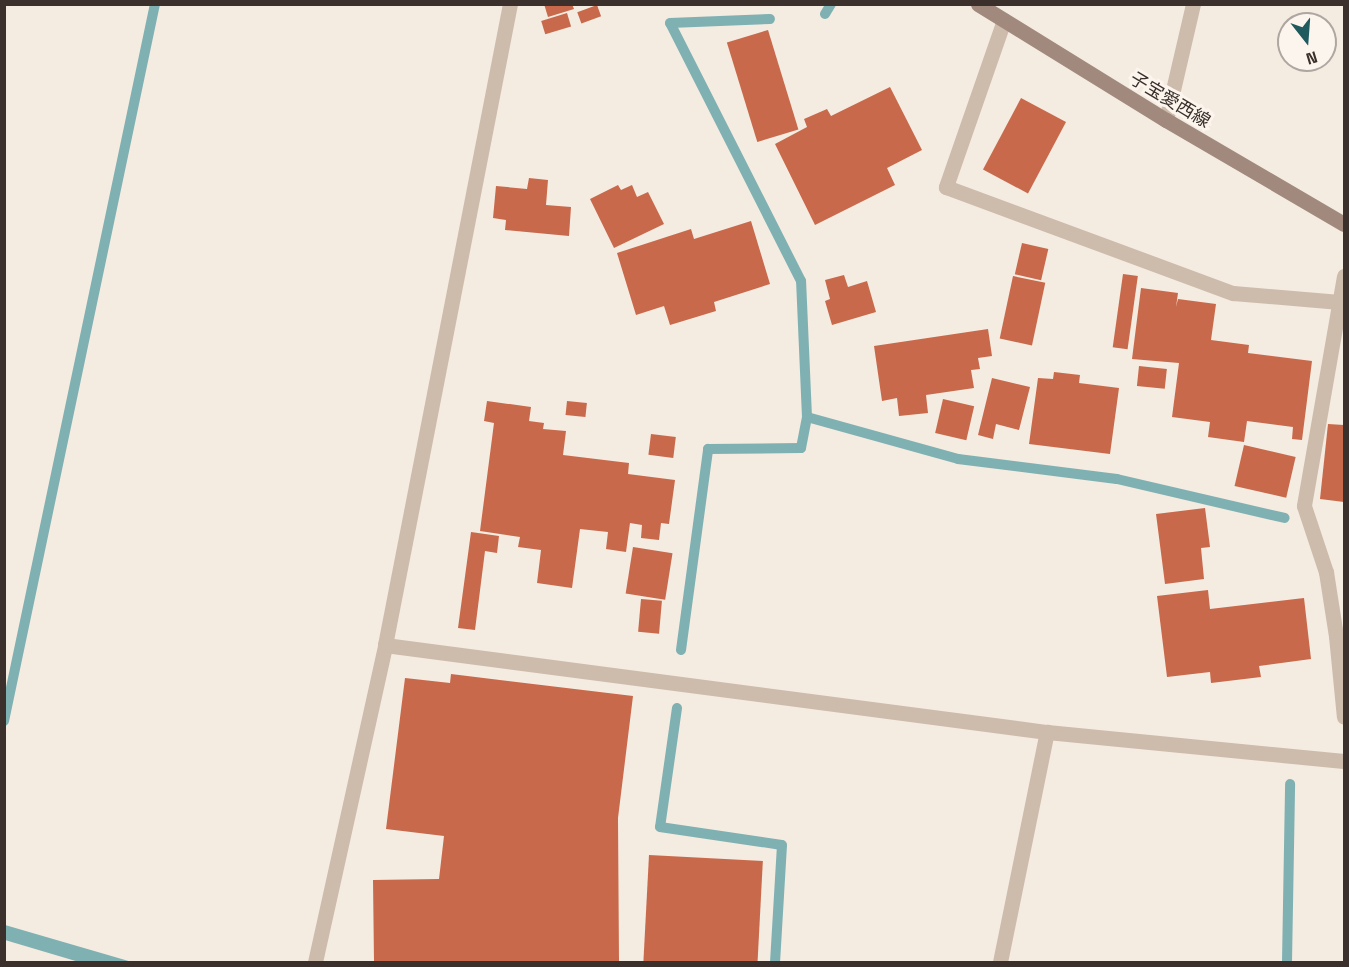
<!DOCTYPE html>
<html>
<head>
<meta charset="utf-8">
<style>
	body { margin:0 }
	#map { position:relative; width:1349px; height:967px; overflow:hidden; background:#f4ebe1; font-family:"Space Grotesk","Noto Sans JP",sans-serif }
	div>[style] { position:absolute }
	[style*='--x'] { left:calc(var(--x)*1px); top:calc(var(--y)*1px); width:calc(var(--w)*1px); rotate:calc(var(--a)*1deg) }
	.water>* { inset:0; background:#7fb0b2 }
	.stream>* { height:10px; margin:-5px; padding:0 5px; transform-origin:5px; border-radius:5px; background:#7fb0b2 }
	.building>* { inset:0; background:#c8694b; transform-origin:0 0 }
	.minor>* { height:15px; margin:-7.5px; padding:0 7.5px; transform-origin:7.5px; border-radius:7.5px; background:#cdbbac }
	.secondary>* { height:15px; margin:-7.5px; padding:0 7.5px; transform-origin:7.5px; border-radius:7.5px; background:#a18a7d }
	span { translate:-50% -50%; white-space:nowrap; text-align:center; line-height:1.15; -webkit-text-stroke:6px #fbf5ee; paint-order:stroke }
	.street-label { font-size:18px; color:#3b302b }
	.frame { position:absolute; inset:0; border:6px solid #3b302b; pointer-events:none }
	.north { position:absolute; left:1277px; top:12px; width:60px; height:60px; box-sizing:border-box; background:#fbf5ee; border:2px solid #aea6a0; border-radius:50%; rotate:163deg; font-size:16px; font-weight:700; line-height:24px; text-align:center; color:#3b302b }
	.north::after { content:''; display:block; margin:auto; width:21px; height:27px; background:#1f5a5e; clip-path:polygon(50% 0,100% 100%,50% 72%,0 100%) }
</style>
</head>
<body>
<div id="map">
	<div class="water">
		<i style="clip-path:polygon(5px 925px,132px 962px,79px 962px,5px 940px)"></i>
	</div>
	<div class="stream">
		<i style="--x:825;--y:14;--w:12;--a:-59"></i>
		<i style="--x:807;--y:417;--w:157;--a:15.5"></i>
		<i style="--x:958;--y:459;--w:160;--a:7.2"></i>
		<i style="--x:1117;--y:479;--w:172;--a:13.1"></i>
		<i style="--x:681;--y:650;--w:203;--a:-82.3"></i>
		<i style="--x:708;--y:449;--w:93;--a:-0.6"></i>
		<i style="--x:801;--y:448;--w:32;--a:-79"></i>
		<i style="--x:807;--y:417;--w:136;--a:-92.5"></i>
		<i style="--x:801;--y:281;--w:289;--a:-116.9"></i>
		<i style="--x:670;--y:23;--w:100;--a:-2.3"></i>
		<i style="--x:677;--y:708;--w:120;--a:98.1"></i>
		<i style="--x:660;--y:827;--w:123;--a:8.4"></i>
		<i style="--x:782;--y:845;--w:117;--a:93.4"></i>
		<i style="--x:4;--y:721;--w:733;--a:-78.11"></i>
		<i style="--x:1287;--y:962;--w:178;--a:-89"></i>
	</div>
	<div class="building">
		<i style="clip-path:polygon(544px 4px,572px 4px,574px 9px,548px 17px)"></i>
		<i style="left:597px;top:5px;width:12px;height:21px;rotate:70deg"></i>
		<i style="left:567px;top:13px;width:14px;height:27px;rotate:73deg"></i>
		<i style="left:768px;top:30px;width:104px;height:43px;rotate:73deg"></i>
		<i style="clip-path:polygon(890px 87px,922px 150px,887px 168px,895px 185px,815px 225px,775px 144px,807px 127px,804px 119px,827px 109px,831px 116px)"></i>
		<i style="left:1021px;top:98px;width:51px;height:81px;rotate:28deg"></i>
		<i style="clip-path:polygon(529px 178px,548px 180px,546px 205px,571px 207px,569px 236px,505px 230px,506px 220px,493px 218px,496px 186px,527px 189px)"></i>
		<i style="clip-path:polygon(618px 185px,621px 190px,632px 185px,637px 197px,648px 192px,664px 224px,614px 248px,590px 199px)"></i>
		<i style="clip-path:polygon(751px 221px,770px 284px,714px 302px,716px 311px,670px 325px,664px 306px,636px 315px,617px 253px,691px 229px,694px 239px)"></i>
		<i style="left:1022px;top:243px;width:27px;height:32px;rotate:13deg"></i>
		<i style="left:1123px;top:274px;width:15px;height:74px;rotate:8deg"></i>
		<i style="clip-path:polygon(844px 275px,848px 287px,867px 281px,876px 312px,832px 325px,825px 301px,830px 299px,825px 280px)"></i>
		<i style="left:1013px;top:276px;width:33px;height:64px;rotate:12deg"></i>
		<i style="clip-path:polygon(1141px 288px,1178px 293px,1176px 307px,1178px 299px,1216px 304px,1211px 340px,1249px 345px,1248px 353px,1312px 361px,1302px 440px,1292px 439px,1293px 427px,1247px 421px,1244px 442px,1208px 437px,1210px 422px,1172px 417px,1179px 363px,1132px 359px)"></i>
		<i style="clip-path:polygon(988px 329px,992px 356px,978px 358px,980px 369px,971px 370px,974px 388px,926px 395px,928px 413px,899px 416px,897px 398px,882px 401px,874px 346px)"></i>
		<i style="left:1139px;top:366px;width:28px;height:20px;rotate:6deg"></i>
		<i style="clip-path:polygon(1054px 372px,1080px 375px,1079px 383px,1119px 388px,1110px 454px,1029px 444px,1038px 378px,1053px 379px)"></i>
		<i style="clip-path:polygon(992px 378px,1030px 387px,1019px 430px,996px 424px,993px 439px,978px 435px)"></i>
		<i style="left:943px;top:399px;width:32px;height:35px;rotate:13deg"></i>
		<i style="clip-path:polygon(487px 401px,531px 407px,529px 421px,544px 423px,543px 429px,566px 431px,563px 455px,629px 463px,628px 474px,675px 480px,669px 524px,661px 523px,659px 540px,641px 538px,642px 525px,630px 523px,626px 552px,606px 549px,608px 532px,580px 529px,572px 588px,537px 583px,541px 550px,518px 547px,520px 537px,480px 531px,494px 423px,484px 421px)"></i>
		<i style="left:567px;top:401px;width:20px;height:14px;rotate:6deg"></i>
		<i style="clip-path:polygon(1328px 424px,1344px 425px,1344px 502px,1320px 499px)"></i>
		<i style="left:651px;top:434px;width:25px;height:21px;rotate:7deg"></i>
		<i style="left:1244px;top:445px;width:53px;height:42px;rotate:13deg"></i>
		<i style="clip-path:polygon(1205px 508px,1210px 547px,1201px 548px,1204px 579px,1165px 584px,1156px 514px)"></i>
		<i style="clip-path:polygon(471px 532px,499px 536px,497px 553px,485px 551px,475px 630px,458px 628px)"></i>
		<i style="left:633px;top:547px;width:40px;height:47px;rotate:9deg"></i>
		<i style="clip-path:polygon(1208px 590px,1210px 609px,1304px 598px,1311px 659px,1259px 666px,1261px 677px,1211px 683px,1210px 672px,1167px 677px,1157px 596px)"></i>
		<i style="left:641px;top:599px;width:21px;height:33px;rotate:5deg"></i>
		<i style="clip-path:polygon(451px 674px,633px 696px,618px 818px,619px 962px,374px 962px,373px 880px,439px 879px,444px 836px,386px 829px,405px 678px,450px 683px)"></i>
		<i style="left:649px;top:855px;width:114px;height:107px;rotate:3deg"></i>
	</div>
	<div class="minor">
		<i style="--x:1004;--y:20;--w:177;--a:109.2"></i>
		<i style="--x:946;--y:187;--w:306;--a:20.3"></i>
		<i style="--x:1233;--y:293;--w:107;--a:4.8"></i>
		<i style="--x:1166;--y:120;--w:119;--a:-76.9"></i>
		<i style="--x:1344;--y:276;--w:233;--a:99.9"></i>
		<i style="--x:1304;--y:506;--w:70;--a:71.6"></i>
		<i style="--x:1326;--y:572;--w:65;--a:81.1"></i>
		<i style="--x:1336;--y:636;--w:81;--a:84.4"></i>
		<i style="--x:385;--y:645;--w:668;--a:7.49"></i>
		<i style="--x:1047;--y:732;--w:298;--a:5.6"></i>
		<i style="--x:315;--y:962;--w:325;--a:-77.5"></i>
		<i style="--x:385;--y:645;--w:653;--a:-78.97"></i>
		<i style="--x:1000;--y:962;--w:235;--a:-78.5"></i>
	</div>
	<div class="secondary">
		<i style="--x:978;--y:4;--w:221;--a:31.7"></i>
		<i style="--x:1166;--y:120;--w:206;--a:30.3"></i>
	</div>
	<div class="street-label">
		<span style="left:1170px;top:100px;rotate:31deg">子宝愛西線</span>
	</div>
	<div class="frame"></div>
	<div class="north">N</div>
</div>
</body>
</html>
